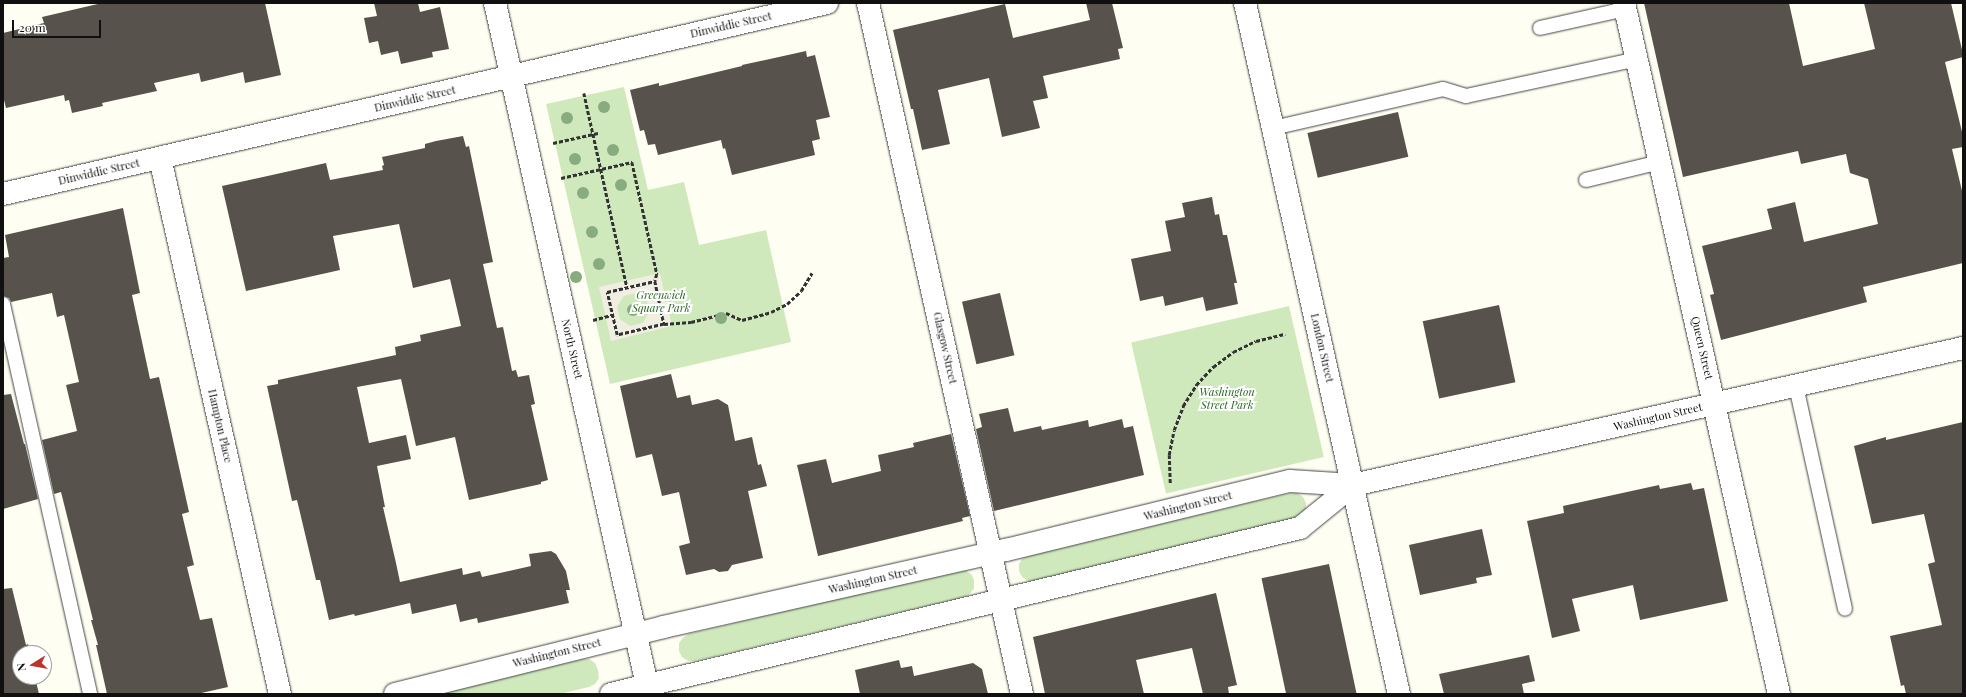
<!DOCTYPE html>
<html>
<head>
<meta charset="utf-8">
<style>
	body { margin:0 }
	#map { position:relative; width:1966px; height:697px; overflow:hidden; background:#fffef3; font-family:"Playfair Display",serif }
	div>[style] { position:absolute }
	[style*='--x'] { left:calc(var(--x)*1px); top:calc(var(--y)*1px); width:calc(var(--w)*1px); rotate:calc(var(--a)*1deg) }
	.green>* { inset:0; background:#cfe9bd; transform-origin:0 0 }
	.plaza>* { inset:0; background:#f0eee1 }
	.building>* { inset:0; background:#58524c; transform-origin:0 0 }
	.path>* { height:2.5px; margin-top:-1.25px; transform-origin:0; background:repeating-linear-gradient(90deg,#323232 0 4px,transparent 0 6px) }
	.roads { filter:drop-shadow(0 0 1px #434343) drop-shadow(0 0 1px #434343) }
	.service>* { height:14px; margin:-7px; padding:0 7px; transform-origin:7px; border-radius:7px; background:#fff }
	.minor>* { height:22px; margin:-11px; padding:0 11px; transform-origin:11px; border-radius:11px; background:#fff }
	.tertiary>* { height:22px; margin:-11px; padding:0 11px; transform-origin:11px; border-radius:11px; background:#fff }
	.trees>* { width:12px; height:12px; margin:-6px; border-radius:50%; background:#88ab80 }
	span { translate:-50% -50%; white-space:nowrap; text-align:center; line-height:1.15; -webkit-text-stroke:4px #fff; paint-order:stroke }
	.street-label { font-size:11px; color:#101010 }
	.park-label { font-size:11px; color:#276721; font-style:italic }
	.frame { position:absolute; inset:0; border:4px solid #101010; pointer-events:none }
	.north { position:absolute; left:12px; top:645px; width:40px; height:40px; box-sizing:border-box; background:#fff; border:1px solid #9f9f9f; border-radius:50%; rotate:259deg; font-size:11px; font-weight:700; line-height:16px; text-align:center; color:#101010 }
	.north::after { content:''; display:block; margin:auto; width:14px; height:18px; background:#bd342b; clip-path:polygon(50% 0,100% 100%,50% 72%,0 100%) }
	.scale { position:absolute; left:12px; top:20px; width:89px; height:18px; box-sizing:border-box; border:2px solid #101010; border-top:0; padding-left:5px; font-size:12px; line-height:14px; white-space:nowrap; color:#101010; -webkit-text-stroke:3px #fff; paint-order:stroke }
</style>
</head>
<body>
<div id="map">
	<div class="green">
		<i style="clip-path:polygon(624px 87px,648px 190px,684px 182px,699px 245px,766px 230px,791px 342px,610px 384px,546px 104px)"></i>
		<i style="left:1289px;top:306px;width:155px;height:162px;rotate:77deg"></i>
		<i style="clip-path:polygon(1290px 493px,1297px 493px,1303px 497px,1306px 503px,1306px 510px,1296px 519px,1035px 581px,1028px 581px,1022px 577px,1019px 571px,1019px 564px,1022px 559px,1029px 555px)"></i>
		<i style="clip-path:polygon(958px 570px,965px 570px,971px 574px,974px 580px,974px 588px,970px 594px,965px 597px,695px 661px,688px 661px,682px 657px,679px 651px,679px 643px,683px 638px,688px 634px)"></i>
		<i style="clip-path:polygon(582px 659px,589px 659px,595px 663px,598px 670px,599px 678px,595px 684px,589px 687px,559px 694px,434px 694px)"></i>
	</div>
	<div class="plaza">
		<i style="clip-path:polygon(evenodd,660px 273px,672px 326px,611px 341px,599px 287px,660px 273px,636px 293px,647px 300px,649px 312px,643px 323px,630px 326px,620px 319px,617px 307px,624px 296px,636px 293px)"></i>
	</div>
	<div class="building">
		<i style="clip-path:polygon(102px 3px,265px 3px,281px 75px,245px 83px,243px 72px,201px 82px,199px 73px,154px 83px,157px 91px,102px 103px,103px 106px,72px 113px,69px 100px,65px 101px,64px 95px,6px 108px,3px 96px,3px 33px,44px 23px,42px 17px)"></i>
		<i style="clip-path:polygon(374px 3px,418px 3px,420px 12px,440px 7px,449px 49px,432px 52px,433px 57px,401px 64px,398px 51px,381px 55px,378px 41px,369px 43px,364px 18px,377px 16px)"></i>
		<i style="clip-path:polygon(1086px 3px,1112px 3px,1123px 48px,1118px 49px,1120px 59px,1043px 76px,1048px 98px,1033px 101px,1040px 128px,1002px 137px,989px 78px,938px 90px,950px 144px,922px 150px,913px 109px,911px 109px,893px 30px,1005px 4px,1013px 38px,1090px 20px)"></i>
		<i style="clip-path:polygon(1644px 3px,1789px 3px,1803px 66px,1875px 49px,1864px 3px,1951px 3px,1963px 54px,1963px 57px,1945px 62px,1963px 136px,1963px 147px,1952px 149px,1963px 195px,1963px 263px,1863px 287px,1867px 302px,1721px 340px,1710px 295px,1714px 294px,1702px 246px,1772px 229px,1767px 209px,1795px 202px,1804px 242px,1878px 224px,1868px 179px,1850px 173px,1846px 154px,1801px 164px,1798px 151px,1683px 177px)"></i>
		<i style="clip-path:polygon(806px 51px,807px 57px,815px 55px,830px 117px,816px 120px,820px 139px,812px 141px,815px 155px,732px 175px,725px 148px,723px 149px,721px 140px,658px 155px,655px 144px,648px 145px,644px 130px,640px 131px,630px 90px,659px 83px,659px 86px,742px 66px,742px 65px)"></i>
		<i style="left:1398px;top:112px;width:46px;height:93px;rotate:77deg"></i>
		<i style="clip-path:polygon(463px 136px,466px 147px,469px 146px,493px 262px,483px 264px,497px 328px,503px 327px,512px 371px,516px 370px,518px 377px,529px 375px,535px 404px,531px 405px,548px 480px,541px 482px,541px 484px,469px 500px,455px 437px,416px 446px,401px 379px,357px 387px,369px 443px,406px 435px,411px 459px,377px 466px,385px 507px,383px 507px,396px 563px,400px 582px,462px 568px,463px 575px,480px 571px,482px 577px,531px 566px,529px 554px,551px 551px,556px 554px,566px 571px,570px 590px,566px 590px,569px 603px,478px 623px,477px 618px,460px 622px,456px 604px,412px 614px,410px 603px,355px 616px,354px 614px,329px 620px,320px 580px,316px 580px,297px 500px,292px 501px,267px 386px,278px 384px,278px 380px,396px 355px,395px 347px,421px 341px,420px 335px,461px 326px,450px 279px,413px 288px,399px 224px,333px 236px,340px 270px,246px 291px,222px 186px,326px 163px,330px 180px,383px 170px,382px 166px,384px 165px,382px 157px,425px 148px,425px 144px,436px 141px)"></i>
		<i style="clip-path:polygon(1212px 197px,1215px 215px,1219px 214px,1223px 235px,1227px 235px,1237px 283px,1234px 283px,1238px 304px,1206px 311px,1203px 297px,1165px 306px,1163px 296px,1140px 301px,1131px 259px,1171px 251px,1165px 221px,1185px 217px,1182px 203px)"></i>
		<i style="clip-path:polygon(123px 208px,140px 293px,132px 295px,150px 379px,159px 377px,189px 512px,182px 514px,194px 565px,187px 567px,200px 620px,212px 618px,228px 687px,197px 694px,107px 694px,96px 645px,98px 645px,91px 620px,93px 620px,61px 492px,54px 494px,42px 440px,77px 431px,66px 385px,79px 382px,64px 315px,57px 317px,52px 293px,11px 302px,9px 298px,3px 296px,3px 258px,9px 257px,5px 235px)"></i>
		<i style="left:1000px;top:293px;width:64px;height:39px;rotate:77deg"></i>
		<i style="left:1499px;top:305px;width:79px;height:78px;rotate:78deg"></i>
		<i style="clip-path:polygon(671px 374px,677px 398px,690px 395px,692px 405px,718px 399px,728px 405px,735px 441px,752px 437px,758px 465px,761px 464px,767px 486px,748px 491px,763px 558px,732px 565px,728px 571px,719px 572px,714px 569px,686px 575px,679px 546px,690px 543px,679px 492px,662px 496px,652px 454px,636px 458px,620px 386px)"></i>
		<i style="clip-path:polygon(11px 394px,24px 444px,25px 444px,38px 499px,3px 509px,3px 395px)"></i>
		<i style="clip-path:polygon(1008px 408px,1014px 432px,1041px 426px,1042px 430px,1088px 420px,1089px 427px,1122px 419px,1124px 428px,1133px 426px,1144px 475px,994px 511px,976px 429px,982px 427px,979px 414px)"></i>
		<i style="clip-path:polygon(1963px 422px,1963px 694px,1906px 694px,1904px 685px,1901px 686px,1890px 636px,1942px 625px,1928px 564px,1935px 562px,1924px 514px,1872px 524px,1854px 446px,1886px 437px,1886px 440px)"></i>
		<i style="clip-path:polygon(951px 434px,970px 516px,962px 518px,963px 521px,818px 556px,797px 465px,826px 459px,832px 483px,881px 471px,878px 455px,914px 447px,913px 443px)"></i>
		<i style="clip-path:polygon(1691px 483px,1693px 490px,1704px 488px,1728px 601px,1640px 620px,1633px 585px,1572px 599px,1580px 631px,1552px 638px,1527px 521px,1564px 513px,1563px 506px,1659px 485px,1660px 489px)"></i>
		<i style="clip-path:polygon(1482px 529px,1492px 575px,1476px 578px,1477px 583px,1420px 595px,1409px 545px)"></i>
		<i style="left:1329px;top:564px;width:133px;height:69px;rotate:78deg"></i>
		<i style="clip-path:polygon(12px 588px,26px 645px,28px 644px,30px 653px,20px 653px,20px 677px,35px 677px,39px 694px,3px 694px,3px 589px)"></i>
		<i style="clip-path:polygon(1216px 593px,1237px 685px,1228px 687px,1229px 694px,1203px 694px,1192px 648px,1136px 660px,1144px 694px,1045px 694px,1033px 637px)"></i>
		<i style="clip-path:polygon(1529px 655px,1535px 681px,1522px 684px,1524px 694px,1444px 694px,1439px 674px)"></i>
		<i style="clip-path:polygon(899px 660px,901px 668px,912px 666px,914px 676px,973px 663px,982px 669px,988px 694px,860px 694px,855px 670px)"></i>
	</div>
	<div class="path">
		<i style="--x:584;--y:93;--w:199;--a:77.5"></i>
		<i style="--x:553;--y:143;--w:46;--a:-12.5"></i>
		<i style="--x:561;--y:178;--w:73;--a:-12.7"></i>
		<i style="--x:632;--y:162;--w:115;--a:77.4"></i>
		<i style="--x:657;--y:274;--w:7;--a:106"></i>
		<i style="--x:655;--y:281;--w:44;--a:78.2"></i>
		<i style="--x:664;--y:324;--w:48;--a:166.8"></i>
		<i style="--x:617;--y:335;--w:44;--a:-103.1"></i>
		<i style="--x:607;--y:292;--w:49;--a:-12.9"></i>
		<i style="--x:593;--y:320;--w:20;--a:-15"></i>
		<i style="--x:664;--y:324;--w:27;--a:-4"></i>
		<i style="--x:691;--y:322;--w:36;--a:-14"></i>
		<i style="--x:726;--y:313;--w:17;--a:24"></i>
		<i style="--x:742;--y:320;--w:30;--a:-15"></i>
		<i style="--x:771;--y:312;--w:18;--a:-27"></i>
		<i style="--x:787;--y:304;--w:19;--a:-43"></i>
		<i style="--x:801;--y:291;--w:21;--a:-59"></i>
		<i style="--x:1170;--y:483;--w:28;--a:-92"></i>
		<i style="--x:1169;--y:455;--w:25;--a:-79"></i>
		<i style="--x:1174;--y:430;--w:26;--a:-69"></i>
		<i style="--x:1183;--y:406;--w:25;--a:-58"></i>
		<i style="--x:1196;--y:385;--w:25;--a:-47"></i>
		<i style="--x:1213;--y:367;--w:25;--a:-37"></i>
		<i style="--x:1233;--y:352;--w:25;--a:-26"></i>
		<i style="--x:1256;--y:341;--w:30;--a:-14"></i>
	</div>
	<div class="roads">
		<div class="service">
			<i style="--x:1540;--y:28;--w:88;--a:-12.5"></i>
			<i style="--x:1273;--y:128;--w:174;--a:-12.9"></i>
			<i style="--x:1443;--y:89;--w:24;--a:17"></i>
			<i style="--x:1466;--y:96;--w:175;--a:-12.2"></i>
			<i style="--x:1586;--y:180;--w:76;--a:-13.7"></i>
			<i style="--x:3;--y:304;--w:400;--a:77.4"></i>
			<i style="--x:1796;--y:386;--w:228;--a:77.6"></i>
		</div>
		<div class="minor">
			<i style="--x:495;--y:3;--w:708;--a:77.44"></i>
			<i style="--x:868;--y:3;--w:708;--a:77.44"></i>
			<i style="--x:1624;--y:3;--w:708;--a:77.36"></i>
			<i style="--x:160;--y:158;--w:549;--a:77.38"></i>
			<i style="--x:3;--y:194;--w:846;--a:-13.05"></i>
		</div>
		<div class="tertiary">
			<i style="--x:1245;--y:3;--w:708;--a:77.44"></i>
			<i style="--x:395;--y:694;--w:276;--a:-14"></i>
			<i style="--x:663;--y:627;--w:352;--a:-12.7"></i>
			<i style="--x:1006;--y:550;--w:292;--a:-13.7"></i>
			<i style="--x:1290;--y:481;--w:63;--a:3.6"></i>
			<i style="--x:1353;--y:485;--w:625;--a:-12.66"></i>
			<i style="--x:611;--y:694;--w:709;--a:-13.55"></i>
			<i style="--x:1300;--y:528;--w:68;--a:-39.1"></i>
		</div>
	</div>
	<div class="trees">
		<i style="left:604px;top:107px"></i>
		<i style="left:567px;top:118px"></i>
		<i style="left:613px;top:150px"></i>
		<i style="left:575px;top:159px"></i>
		<i style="left:621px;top:185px"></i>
		<i style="left:583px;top:193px"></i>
		<i style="left:592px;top:232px"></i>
		<i style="left:599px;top:264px"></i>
		<i style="left:576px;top:277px"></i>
		<i style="left:633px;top:310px"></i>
		<i style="left:721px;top:318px"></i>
	</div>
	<div class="street-label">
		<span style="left:731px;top:25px;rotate:-13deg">Dinwiddie Street</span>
		<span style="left:415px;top:99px;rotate:-13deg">Dinwiddie Street</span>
		<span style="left:99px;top:172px;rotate:-13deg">Dinwiddie Street</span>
		<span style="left:945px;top:348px;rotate:77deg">Glasgow Street</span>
		<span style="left:1322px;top:348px;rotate:77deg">London Street</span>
		<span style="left:1702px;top:348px;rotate:77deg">Queen Street</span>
		<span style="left:572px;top:349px;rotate:77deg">North Street</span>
		<span style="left:1658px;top:417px;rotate:-13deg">Washington Street</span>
		<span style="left:220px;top:426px;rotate:77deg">Hampton Place</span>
		<span style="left:1188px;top:506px;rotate:-14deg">Washington Street</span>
		<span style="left:873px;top:580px;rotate:-13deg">Washington Street</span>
		<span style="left:557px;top:653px;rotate:-14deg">Washington Street</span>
	</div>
	<div class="park-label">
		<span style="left:661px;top:302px">Greenwich<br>Square Park</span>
		<span style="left:1227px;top:399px">Washington<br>Street Park</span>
	</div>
	<div class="frame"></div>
	<div class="north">N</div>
	<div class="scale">20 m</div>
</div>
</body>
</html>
